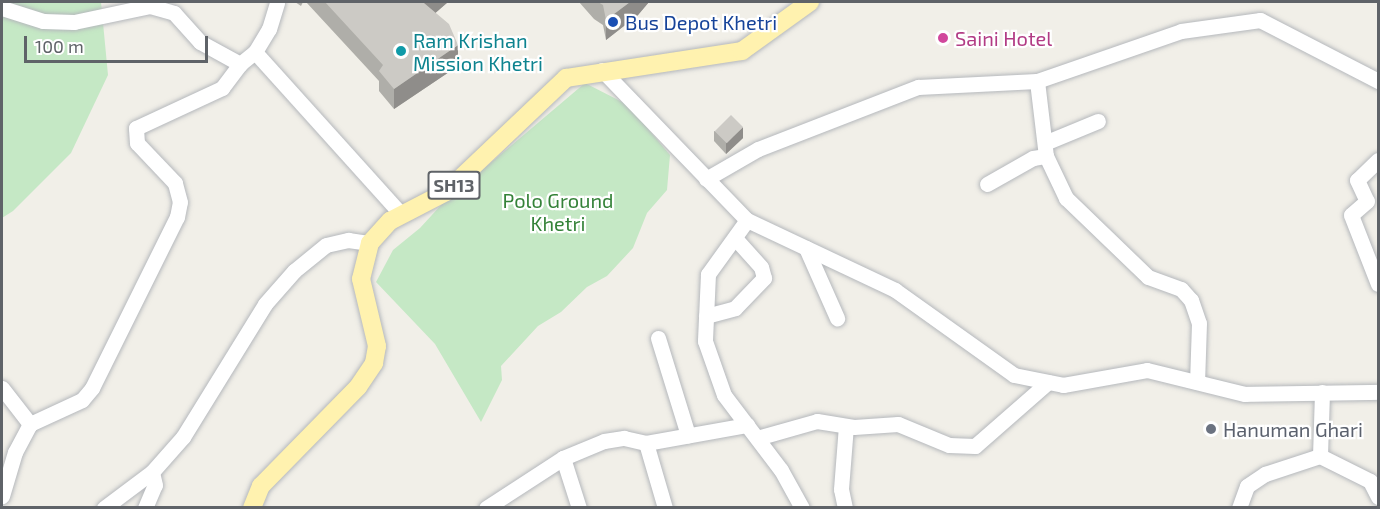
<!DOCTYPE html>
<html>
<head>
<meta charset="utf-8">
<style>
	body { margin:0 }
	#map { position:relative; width:1380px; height:509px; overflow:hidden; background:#f1efe8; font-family:"Exo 2",sans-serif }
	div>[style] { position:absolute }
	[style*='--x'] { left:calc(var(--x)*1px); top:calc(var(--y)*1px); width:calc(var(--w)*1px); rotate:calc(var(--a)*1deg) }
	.green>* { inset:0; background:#c5e8c5 }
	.roads { filter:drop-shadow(0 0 2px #b5b8bc) drop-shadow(0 0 2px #b5b8bc) }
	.minor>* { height:15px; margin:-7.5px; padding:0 7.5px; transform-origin:7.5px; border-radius:7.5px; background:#fff }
	.major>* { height:18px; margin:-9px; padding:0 9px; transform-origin:9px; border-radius:9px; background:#fff2af }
	.wall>* { inset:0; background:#afaea9 }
	.shaded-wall>* { inset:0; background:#8f8d8a }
	.building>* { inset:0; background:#cccac5; transform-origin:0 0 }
	.dots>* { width:16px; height:16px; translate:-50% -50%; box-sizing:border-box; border:3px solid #fff; border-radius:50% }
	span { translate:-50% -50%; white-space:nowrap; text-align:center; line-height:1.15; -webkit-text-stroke:4.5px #fff; paint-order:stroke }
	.shield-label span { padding:2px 4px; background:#fff; border:2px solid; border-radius:4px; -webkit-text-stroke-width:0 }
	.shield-label { font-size:18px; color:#5f6368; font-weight:700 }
	.transit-label { font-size:20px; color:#164399 }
	.left { translate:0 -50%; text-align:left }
	.hotel-label { font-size:20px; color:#b23c85 }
	.culture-label { font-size:20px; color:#0d838f }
	.park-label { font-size:20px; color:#348238 }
	.worship-label { font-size:20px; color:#5b616d }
	.frame { position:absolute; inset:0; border:3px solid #5f6368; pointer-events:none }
	.scale { position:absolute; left:24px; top:36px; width:184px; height:27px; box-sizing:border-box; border:3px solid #5f6368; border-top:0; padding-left:8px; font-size:18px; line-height:21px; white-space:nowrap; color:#5f6368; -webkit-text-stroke:4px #fff; paint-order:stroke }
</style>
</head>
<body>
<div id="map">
	<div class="green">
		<i style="clip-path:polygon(2px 2px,101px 2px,108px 75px,71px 153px,13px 211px,2px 218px)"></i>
		<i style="clip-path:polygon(585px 83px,628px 105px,670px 155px,667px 190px,647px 213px,633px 248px,607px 276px,587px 287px,561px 312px,538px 326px,501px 366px,502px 380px,481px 422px,435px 344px,376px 282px,393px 250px,420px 228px,442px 204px)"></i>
	</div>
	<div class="roads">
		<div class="minor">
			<i style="--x:2;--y:8;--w:43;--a:17.6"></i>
			<i style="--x:43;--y:21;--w:31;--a:2"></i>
			<i style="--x:74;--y:22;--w:78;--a:-11.9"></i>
			<i style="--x:150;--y:6;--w:25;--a:16"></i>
			<i style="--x:174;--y:13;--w:39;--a:48"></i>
			<i style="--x:200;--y:42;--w:46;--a:28.8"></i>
			<i style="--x:240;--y:64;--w:19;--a:-39"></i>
			<i style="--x:255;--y:52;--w:27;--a:-59"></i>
			<i style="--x:269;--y:29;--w:28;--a:-73"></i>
			<i style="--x:255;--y:52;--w:218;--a:48"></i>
			<i style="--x:602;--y:70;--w:209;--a:46"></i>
			<i style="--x:747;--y:220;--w:164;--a:25.3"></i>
			<i style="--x:895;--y:290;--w:146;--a:35.5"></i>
			<i style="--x:1014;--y:375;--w:50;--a:11.5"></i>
			<i style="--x:1063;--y:385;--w:85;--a:-10.1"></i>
			<i style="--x:1147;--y:370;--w:101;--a:13.8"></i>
			<i style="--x:1245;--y:394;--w:133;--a:-0.9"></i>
			<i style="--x:1037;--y:81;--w:76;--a:83.2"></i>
			<i style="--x:1046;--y:156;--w:47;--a:64.5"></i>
			<i style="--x:1066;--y:198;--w:114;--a:43.9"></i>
			<i style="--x:1148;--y:277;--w:35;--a:20"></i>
			<i style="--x:1181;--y:289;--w:15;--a:48"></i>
			<i style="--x:1191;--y:300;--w:24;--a:71"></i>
			<i style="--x:1199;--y:323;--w:59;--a:91.9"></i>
			<i style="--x:1047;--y:142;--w:55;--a:-22.4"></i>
			<i style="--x:1378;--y:160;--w:29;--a:136"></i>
			<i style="--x:1357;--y:180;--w:23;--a:65"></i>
			<i style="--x:1367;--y:201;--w:21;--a:139"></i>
			<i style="--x:1351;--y:215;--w:74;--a:68.6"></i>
			<i style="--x:706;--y:179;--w:60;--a:-30"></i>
			<i style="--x:758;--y:149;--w:172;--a:-21.2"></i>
			<i style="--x:918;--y:87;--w:119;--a:-2.9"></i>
			<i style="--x:1037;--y:81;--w:152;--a:-19.1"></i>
			<i style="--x:1181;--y:31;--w:80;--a:-7.9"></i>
			<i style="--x:1260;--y:20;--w:133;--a:27.3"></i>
			<i style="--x:987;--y:184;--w:53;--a:-29.5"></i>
			<i style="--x:1033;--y:158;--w:13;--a:-9"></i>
			<i style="--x:747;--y:220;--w:67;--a:125.8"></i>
			<i style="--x:708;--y:274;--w:67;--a:92.6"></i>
			<i style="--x:705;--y:341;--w:57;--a:70.6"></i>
			<i style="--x:724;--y:395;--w:94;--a:52.8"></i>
			<i style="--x:781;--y:470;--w:43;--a:61.1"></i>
			<i style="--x:806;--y:248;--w:77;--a:66.1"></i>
			<i style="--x:706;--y:316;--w:30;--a:-15"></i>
			<i style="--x:735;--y:308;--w:42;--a:-46"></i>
			<i style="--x:764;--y:278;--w:11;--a:-105"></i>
			<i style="--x:761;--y:267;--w:39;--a:-132"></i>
			<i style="--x:658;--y:338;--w:102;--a:72.8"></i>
			<i style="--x:2;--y:388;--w:46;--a:52.1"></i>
			<i style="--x:30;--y:424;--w:32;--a:118"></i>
			<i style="--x:15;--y:452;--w:46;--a:106.5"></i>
			<i style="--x:30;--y:424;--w:57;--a:-24.8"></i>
			<i style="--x:82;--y:400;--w:16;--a:-50"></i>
			<i style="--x:92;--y:388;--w:191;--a:-63.6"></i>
			<i style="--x:177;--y:217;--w:15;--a:-79"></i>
			<i style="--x:180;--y:202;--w:20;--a:-105"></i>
			<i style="--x:175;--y:183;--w:55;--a:-133.5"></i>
			<i style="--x:137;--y:143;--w:15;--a:-94"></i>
			<i style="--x:136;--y:128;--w:95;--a:-24.9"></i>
			<i style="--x:222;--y:88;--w:31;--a:-53"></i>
			<i style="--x:757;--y:438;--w:62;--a:-15.8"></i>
			<i style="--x:817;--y:421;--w:37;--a:9"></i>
			<i style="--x:854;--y:427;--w:44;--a:-3.9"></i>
			<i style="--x:898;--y:424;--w:55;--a:22.4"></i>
			<i style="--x:949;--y:445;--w:26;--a:2"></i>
			<i style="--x:975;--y:446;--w:97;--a:-41.2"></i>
			<i style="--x:646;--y:443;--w:68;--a:73.7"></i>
			<i style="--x:1320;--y:456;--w:56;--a:26.6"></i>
			<i style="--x:1370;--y:481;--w:18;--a:63"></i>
			<i style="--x:563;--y:458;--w:52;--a:72.3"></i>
			<i style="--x:104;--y:508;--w:60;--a:-36.9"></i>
			<i style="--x:152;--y:472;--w:47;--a:-48.5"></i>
			<i style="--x:183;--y:437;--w:156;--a:-58.3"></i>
			<i style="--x:265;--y:304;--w:44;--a:-48.7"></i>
			<i style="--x:294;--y:271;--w:41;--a:-39.1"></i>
			<i style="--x:326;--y:245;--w:23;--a:-13"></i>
			<i style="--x:348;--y:240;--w:22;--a:8"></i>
			<i style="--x:145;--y:508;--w:25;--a:-67"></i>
			<i style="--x:155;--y:485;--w:13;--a:-103"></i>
			<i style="--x:486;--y:508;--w:92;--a:-33"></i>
			<i style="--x:563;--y:458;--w:44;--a:-22.5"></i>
			<i style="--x:604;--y:441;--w:20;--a:-9"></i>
			<i style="--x:624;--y:438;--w:23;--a:13"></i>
			<i style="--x:646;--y:443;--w:103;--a:-10.1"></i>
			<i style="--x:845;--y:508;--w:19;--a:-102"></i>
			<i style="--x:841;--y:489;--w:63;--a:-85.5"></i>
			<i style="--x:1239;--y:508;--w:23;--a:-70"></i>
			<i style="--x:1247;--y:486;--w:22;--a:-34"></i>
			<i style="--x:1265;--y:474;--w:58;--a:-18.1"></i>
			<i style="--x:1320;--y:456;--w:64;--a:-88.2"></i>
		</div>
		<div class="major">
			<i style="--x:252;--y:508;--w:24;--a:-68"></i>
			<i style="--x:261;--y:486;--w:139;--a:-45.6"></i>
			<i style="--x:358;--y:387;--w:29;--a:-56"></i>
			<i style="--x:374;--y:363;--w:17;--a:-80"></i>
			<i style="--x:377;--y:346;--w:69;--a:-103.4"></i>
			<i style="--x:361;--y:279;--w:37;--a:-76"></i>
			<i style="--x:370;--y:243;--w:30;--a:-48"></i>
			<i style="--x:390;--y:221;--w:63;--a:-27.4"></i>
			<i style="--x:446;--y:192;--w:166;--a:-43.5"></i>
			<i style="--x:566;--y:78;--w:178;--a:-8.7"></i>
			<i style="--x:742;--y:51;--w:84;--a:-35.8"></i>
		</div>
	</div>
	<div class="wall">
		<i style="clip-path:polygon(295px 2px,303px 2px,301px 6px)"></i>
		<i style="clip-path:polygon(306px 2px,448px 2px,435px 13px,458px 66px,394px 109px,379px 91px,379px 81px)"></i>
		<i style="clip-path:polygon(579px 2px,649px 2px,638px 15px,606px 40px,603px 25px,594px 19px)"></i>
		<i style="clip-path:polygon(714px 131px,743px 138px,726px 154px,714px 141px)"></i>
	</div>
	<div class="shaded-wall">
		<i style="clip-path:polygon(425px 2px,448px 2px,424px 23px,424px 3px)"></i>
		<i style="clip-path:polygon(630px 2px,649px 2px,638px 15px,606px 40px,606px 20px)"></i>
		<i style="clip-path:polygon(458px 45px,458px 66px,394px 109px,394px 89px)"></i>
		<i style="clip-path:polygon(743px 127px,743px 138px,726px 154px,726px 143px)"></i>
	</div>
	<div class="building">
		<i style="clip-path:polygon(325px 2px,425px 2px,424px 3px,449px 24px,458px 45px,394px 89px,379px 71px,383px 65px)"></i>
		<i style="clip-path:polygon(598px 2px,630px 2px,606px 20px,603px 5px)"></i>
		<i style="left:731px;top:115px;width:17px;height:23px;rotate:45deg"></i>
	</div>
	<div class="dots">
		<i style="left:613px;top:22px;background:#1a4fb4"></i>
		<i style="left:943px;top:38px;background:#d1479c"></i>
		<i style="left:401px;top:51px;background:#0f9aa8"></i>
		<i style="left:1211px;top:429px;background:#6b7280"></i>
	</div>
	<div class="shield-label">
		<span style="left:454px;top:185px">SH13</span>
	</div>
	<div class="transit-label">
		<span class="left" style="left:625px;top:22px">Bus Depot Khetri</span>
	</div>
	<div class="hotel-label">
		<span class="left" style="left:955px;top:38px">Saini Hotel</span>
	</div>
	<div class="culture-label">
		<span class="left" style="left:413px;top:52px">Ram Krishan<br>Mission Khetri</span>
	</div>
	<div class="park-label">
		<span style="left:558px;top:212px">Polo Ground<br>Khetri</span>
	</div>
	<div class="worship-label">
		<span class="left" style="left:1223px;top:429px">Hanuman Ghari</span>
	</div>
	<div class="frame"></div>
	<div class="scale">100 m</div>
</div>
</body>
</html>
